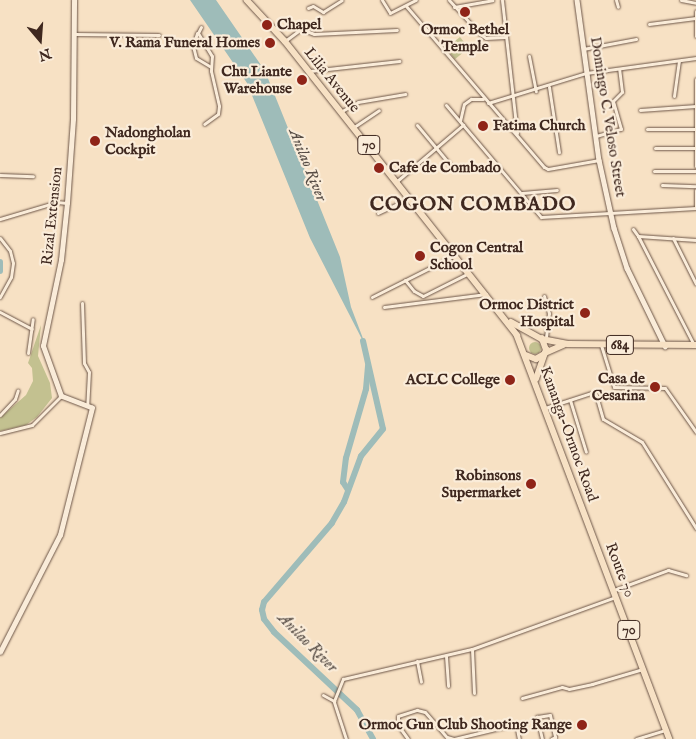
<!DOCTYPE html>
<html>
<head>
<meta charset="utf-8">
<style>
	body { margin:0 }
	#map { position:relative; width:696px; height:739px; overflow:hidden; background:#f7e1c4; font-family:"IM FELL English",serif }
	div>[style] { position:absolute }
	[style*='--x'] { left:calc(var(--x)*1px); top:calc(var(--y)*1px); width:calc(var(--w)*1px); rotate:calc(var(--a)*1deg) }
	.green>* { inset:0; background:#c3c190; transform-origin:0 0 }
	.round { border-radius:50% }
	.water>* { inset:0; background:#9ebcb9 }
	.river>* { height:6px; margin:-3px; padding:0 3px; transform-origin:3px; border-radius:3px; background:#9ebcb9 }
	.roads { filter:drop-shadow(0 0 1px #6d5648) drop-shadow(0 0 1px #6d5648) }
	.street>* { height:3px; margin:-1.5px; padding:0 1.5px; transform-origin:1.5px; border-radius:1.5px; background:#faecd9 }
	.secondary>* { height:4.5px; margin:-2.25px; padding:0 2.25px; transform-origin:2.25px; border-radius:2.25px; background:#faecd9 }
	.highway>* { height:5.5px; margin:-2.75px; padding:0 2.75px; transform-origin:2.75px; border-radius:2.75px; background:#f7e1c4 }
	.dots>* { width:14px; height:14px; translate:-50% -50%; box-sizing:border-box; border:2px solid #faecd9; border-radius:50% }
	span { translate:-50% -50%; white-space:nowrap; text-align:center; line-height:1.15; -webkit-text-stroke:4.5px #faecd9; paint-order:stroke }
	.shield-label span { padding:1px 4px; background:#faecd9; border:1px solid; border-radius:4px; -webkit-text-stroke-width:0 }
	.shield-label { font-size:14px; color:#3f281f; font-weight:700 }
	.poi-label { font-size:15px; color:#3f281f; font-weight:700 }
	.left { translate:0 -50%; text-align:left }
	.right { translate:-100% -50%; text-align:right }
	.street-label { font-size:15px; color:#3f281f }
	.water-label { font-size:16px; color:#574d46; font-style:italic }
	.district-label { font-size:20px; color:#3f281f; font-weight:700; letter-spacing:1px }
	.north { position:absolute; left:15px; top:15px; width:50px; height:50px; -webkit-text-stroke:4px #faecd9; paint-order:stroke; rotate:162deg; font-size:14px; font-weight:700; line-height:20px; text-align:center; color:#3f281f }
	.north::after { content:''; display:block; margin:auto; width:18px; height:22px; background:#3f281f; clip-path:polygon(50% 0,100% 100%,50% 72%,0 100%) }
</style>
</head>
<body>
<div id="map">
	<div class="green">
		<i style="left:460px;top:37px;width:14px;height:18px;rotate:51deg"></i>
		<i style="clip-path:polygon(41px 325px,38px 356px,50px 383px,52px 398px,37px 417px,26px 425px,0 431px,0 418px,26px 395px,33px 381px,32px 368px,28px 363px)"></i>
		<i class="round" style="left:529px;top:342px;width:12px;height:12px"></i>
	</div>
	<div class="water">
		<i style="clip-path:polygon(190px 0,216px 0,265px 71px,340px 257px,351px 307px,367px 349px,310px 238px,247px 83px)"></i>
	</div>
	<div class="river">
		<i style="--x:0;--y:262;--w:9;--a:90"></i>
		<i style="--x:363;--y:341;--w:90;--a:77.2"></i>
		<i style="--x:383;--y:429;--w:35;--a:129"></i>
		<i style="--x:361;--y:456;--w:49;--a:110.3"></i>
		<i style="--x:344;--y:502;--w:24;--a:120"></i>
		<i style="--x:332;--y:523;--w:104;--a:130.7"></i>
		<i style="--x:264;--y:602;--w:8;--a:104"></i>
		<i style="--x:262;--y:610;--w:9;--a:77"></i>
		<i style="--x:264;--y:619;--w:16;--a:52"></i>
		<i style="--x:274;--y:632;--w:114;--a:43.2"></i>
		<i style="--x:357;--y:710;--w:33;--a:61"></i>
		<i style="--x:348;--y:490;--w:9;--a:-122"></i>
		<i style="--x:343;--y:482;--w:24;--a:-83"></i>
		<i style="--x:346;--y:458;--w:72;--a:-73.8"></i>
		<i style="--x:366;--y:389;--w:23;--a:-85"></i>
	</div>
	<div class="roads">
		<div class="street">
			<i style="--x:382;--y:0;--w:15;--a:58"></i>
			<i style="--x:390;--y:13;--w:29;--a:-27"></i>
			<i style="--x:449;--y:0;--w:46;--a:47.6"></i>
			<i style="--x:480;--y:34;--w:7;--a:34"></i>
			<i style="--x:486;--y:38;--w:20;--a:-3"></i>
			<i style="--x:502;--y:0;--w:134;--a:83.6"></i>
			<i style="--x:616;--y:0;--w:7;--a:74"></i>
			<i style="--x:681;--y:0;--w:15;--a:11"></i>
			<i style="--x:406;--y:6;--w:212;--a:49.4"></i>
			<i style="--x:544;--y:167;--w:4;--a:27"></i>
			<i style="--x:548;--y:169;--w:52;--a:-10"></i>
			<i style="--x:454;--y:7;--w:39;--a:-10"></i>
			<i style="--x:308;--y:8;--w:5;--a:-22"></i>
			<i style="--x:313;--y:6;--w:12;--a:31"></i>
			<i style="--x:323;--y:12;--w:22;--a:-32"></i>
			<i style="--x:696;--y:11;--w:25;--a:90"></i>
			<i style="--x:649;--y:24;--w:47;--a:-7.3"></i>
			<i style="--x:201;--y:27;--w:7;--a:117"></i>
			<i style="--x:198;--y:33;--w:27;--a:59"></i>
			<i style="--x:212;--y:56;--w:15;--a:94"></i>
			<i style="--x:211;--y:71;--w:36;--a:77"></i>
			<i style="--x:219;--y:106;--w:8;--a:97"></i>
			<i style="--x:218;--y:114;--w:17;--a:144"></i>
			<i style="--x:197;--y:33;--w:14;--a:107"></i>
			<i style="--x:193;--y:46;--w:12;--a:76"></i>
			<i style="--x:196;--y:58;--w:17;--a:31"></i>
			<i style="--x:75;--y:34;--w:84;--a:0.7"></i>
			<i style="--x:285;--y:41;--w:20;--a:-37"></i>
			<i style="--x:301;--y:29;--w:14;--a:21"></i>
			<i style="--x:314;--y:34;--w:83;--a:-2.8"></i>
			<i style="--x:583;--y:49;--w:54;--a:-10.7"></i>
			<i style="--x:529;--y:56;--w:36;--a:79"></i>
			<i style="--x:310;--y:71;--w:90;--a:-6.4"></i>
			<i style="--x:696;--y:79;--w:87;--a:90"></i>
			<i style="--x:549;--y:87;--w:66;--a:81.3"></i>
			<i style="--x:674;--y:96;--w:35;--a:-82"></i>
			<i style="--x:488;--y:103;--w:102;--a:-17"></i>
			<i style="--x:586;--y:73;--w:111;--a:-7.8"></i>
			<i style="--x:446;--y:105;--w:147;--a:49.7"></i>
			<i style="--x:541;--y:217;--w:155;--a:-3.3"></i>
			<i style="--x:640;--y:110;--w:56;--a:-4.1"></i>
			<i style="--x:342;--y:111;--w:18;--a:-29"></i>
			<i style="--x:358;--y:102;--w:48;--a:-9.7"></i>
			<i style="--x:460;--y:121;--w:17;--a:-77"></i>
			<i style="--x:464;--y:104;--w:9;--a:-36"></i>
			<i style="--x:471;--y:99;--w:12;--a:0"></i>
			<i style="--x:417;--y:125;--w:55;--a:50.2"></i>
			<i style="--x:354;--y:127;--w:30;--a:-34"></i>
			<i style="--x:647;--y:129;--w:48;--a:0"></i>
			<i style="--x:596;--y:136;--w:26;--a:-16"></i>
			<i style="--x:621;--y:129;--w:29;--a:-106"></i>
			<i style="--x:613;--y:101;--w:13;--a:-45"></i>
			<i style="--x:622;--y:92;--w:23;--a:-97"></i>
			<i style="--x:655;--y:148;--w:40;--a:0"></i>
			<i style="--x:654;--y:171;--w:42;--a:0"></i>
			<i style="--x:0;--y:175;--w:33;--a:2"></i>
			<i style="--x:397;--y:181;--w:87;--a:-40.3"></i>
			<i style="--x:662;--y:185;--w:34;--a:2"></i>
			<i style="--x:522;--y:193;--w:35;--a:-5"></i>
			<i style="--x:696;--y:208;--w:18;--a:-90"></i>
			<i style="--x:378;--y:213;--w:35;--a:-25"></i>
			<i style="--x:0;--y:219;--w:59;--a:-16.6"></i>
			<i style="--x:57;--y:202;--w:10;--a:6"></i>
			<i style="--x:633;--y:229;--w:9;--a:54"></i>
			<i style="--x:638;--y:236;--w:58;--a:3.9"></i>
			<i style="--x:638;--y:236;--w:123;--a:62.8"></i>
			<i style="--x:0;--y:238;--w:16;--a:52"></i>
			<i style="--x:10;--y:251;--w:12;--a:76"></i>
			<i style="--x:13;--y:263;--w:14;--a:98"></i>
			<i style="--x:11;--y:277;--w:23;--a:119"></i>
			<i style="--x:673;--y:238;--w:51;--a:63.4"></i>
			<i style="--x:405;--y:280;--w:14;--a:51"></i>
			<i style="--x:414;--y:291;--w:10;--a:29"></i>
			<i style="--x:423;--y:296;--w:51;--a:-26.6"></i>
			<i style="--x:544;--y:296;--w:18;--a:74"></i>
			<i style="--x:549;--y:313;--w:26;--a:97"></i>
			<i style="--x:372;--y:297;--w:93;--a:-26.8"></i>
			<i style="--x:82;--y:303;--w:60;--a:88.1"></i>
			<i style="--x:84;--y:363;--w:10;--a:61"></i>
			<i style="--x:89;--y:372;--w:34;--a:93"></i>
			<i style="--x:384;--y:307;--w:103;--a:-7.3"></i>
			<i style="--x:0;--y:312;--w:36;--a:28"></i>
			<i style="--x:601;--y:345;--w:44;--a:72.8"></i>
			<i style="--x:614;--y:387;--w:51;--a:1.1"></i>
			<i style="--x:665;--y:388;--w:54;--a:54.8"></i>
			<i style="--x:28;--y:353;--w:34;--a:-82"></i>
			<i style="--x:570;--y:400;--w:54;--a:72.9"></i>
			<i style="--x:545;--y:408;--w:48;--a:-18.1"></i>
			<i style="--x:591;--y:393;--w:5;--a:22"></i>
			<i style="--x:596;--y:395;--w:25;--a:74"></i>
			<i style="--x:603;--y:419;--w:45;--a:30.5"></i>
			<i style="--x:642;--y:442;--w:102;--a:57.9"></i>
			<i style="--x:0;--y:415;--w:22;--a:-47"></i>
			<i style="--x:15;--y:399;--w:9;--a:-72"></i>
			<i style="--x:0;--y:433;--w:33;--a:-14"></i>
			<i style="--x:32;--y:425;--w:41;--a:-45"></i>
			<i style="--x:614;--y:590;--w:58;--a:-20.3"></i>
			<i style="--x:668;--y:570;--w:19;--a:16"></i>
			<i style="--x:472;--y:649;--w:44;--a:87.4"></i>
			<i style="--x:446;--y:656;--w:30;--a:86"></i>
			<i style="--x:417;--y:661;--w:21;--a:79"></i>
			<i style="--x:323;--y:695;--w:13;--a:29"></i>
			<i style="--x:522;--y:698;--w:41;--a:-15.4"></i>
			<i style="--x:562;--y:687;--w:7;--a:16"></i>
			<i style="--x:569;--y:689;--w:24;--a:-12"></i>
			<i style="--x:592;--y:684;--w:53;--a:-16.4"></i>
			<i style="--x:346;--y:739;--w:40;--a:-108"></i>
			<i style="--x:334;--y:701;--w:24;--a:-68"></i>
			<i style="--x:343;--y:679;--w:132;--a:-13.1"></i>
			<i style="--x:472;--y:649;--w:153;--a:-19.9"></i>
			<i style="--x:408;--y:739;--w:17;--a:-126"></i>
			<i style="--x:398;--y:725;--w:9;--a:-90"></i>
			<i style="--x:398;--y:716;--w:20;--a:-18"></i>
			<i style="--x:417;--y:710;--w:8;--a:14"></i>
			<i style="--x:425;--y:712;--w:33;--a:49"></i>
			<i style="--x:447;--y:737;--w:7;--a:16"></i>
			<i style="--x:454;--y:739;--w:64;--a:-13.6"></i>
			<i style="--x:516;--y:724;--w:15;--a:79"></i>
			<i style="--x:542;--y:739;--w:23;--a:-103"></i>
			<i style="--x:537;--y:717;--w:13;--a:-9"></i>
			<i style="--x:550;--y:715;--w:23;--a:77"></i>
			<i style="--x:555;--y:737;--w:4;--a:153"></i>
			<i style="--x:636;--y:739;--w:31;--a:-17"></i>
		</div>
		<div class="secondary">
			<i style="--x:577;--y:0;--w:162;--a:82.2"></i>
			<i style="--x:599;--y:160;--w:70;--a:77.6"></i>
			<i style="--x:614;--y:228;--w:42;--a:72"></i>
			<i style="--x:627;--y:268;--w:87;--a:64"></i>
			<i style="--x:0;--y:652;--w:131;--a:-62.9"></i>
			<i style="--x:60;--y:535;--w:131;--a:-75.9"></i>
			<i style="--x:92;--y:408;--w:33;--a:-159"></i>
			<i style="--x:61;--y:396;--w:53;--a:-109.8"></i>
			<i style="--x:43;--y:346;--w:88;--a:-78.2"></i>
			<i style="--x:61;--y:260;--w:57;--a:-84"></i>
			<i style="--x:67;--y:203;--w:84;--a:-85.9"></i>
			<i style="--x:73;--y:119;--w:119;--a:-89.5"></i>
		</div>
		<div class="highway">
			<i style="--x:247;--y:0;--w:56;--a:47.2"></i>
			<i style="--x:285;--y:41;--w:375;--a:51.7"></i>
			<i style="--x:517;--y:335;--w:432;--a:69.3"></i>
			<i style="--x:511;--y:322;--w:35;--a:29"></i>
			<i style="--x:542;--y:339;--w:26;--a:11"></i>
			<i style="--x:568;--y:344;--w:128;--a:0.4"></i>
			<i style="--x:545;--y:353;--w:20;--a:-24"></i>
			<i style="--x:526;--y:355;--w:11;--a:22"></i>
			<i style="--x:536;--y:359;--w:8;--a:-30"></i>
			<i style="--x:536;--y:379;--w:31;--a:-71"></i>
			<i style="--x:546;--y:350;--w:12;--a:-110"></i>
		</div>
	</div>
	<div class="dots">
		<i style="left:465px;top:12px;background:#8f2418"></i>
		<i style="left:267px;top:25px;background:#8f2418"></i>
		<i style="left:270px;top:43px;background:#8f2418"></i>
		<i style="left:302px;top:80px;background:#8f2418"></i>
		<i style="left:483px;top:126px;background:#8f2418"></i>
		<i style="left:95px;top:141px;background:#8f2418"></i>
		<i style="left:379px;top:168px;background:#8f2418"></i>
		<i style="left:420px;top:256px;background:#8f2418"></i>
		<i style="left:585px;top:313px;background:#8f2418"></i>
		<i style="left:510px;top:380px;background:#8f2418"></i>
		<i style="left:655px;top:387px;background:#8f2418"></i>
		<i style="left:531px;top:484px;background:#8f2418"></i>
		<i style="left:582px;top:725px;background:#8f2418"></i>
	</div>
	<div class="shield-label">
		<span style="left:369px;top:145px">70</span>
		<span style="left:620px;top:345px">684</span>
		<span style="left:629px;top:630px">70</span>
	</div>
	<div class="poi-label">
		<span class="left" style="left:277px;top:25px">Chapel</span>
		<span style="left:465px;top:38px">Ormoc Bethel<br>Temple</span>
		<span class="right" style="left:260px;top:43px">V. Rama Funeral Homes</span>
		<span class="right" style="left:292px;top:80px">Chu Liante<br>Warehouse</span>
		<span class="left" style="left:493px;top:126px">Fatima Church</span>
		<span class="left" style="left:105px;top:141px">Nadongholan<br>Cockpit</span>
		<span class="left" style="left:389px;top:168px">Cafe de Combado</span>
		<span class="left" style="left:430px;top:256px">Cogon Central<br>School</span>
		<span class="right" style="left:574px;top:313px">Ormoc District<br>Hospital</span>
		<span class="right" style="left:645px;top:387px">Casa de<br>Cesarina</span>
		<span class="right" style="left:500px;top:380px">ACLC College</span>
		<span class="right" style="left:521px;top:484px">Robinsons<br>Supermarket</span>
		<span class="right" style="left:572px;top:725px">Ormoc Gun Club Shooting Range</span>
	</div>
	<div class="street-label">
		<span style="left:332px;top:80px;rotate:51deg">Lilia Avenue</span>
		<span style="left:608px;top:117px;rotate:81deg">Domingo C. Veloso Street</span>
		<span style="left:52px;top:216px;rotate:-84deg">Rizal Extension</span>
		<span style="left:569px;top:434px;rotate:70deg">Kananga-Ormoc Road</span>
		<span style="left:620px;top:570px;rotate:69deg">Route 70</span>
	</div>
	<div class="water-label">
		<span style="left:307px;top:165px;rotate:68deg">Anilao River</span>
		<span style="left:307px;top:643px;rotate:45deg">Anilao River</span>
	</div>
	<div class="district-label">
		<span style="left:473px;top:204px">COGON COMBADO</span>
	</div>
	<div class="north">N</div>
</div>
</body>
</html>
